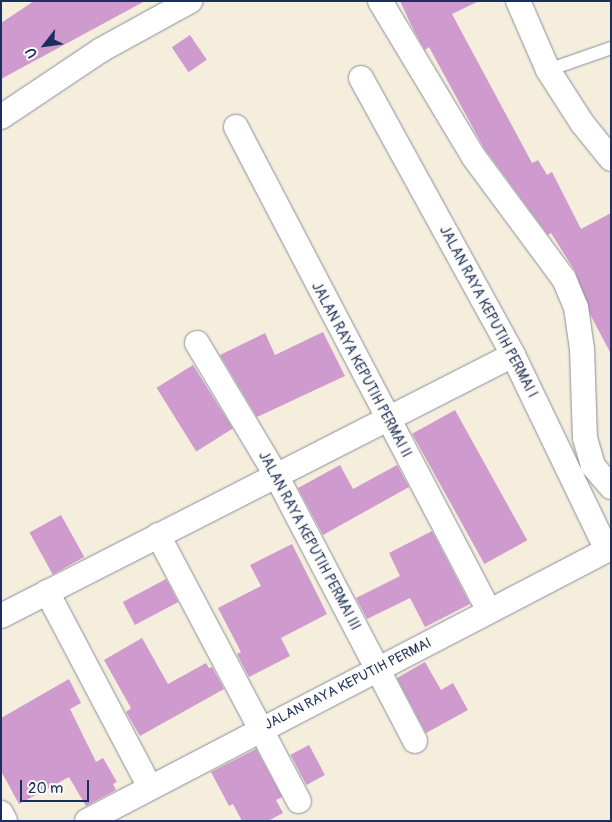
<!DOCTYPE html>
<html>
<head>
<meta charset="utf-8">
<style>
	body { margin:0 }
	#map { position:relative; width:612px; height:822px; overflow:hidden; background:#f5eedc; font-family:Pangolin,sans-serif }
	div>[style] { position:absolute }
	[style*='--x'] { left:calc(var(--x)*1px); top:calc(var(--y)*1px); width:calc(var(--w)*1px); rotate:calc(var(--a)*1deg) }
	.building>* { inset:0; background:#cf9acd; transform-origin:0 0 }
	.roads { filter:drop-shadow(0 0 1px #888e9d) drop-shadow(0 0 1px #888e9d) }
	.lane>* { height:12px; margin:-6px; padding:0 6px; transform-origin:6px; border-radius:6px; background:#fff }
	.street>* { height:24px; margin:-12px; padding:0 12px; transform-origin:12px; border-radius:12px; background:#fff }
	span { translate:-50% -50%; white-space:nowrap; text-align:center; line-height:1.15; -webkit-text-stroke:4px #fdfcf7; paint-order:stroke }
	.street-label { font-size:14px; color:#1b2f5e }
	.frame { position:absolute; inset:0; border:2px solid #1b2f5e; pointer-events:none }
	.north { position:absolute; left:20px; top:20px; width:50px; height:50px; -webkit-text-stroke:4px #fdfcf7; paint-order:stroke; rotate:240deg; font-size:14px; font-weight:700; line-height:20px; text-align:center; color:#1b2f5e }
	.north::after { content:''; display:block; margin:auto; width:18px; height:22px; background:#1b2f5e; clip-path:polygon(50% 0,100% 100%,50% 72%,0 100%) }
	.scale { position:absolute; left:20px; top:780px; width:69px; height:22px; box-sizing:border-box; border:2px solid #1b2f5e; border-top:0; padding-left:6px; font-size:15px; line-height:18px; white-space:nowrap; color:#1b2f5e; -webkit-text-stroke:4px #fdfcf7; paint-order:stroke }
</style>
</head>
<body>
<div id="map">
	<div class="building">
		<i style="clip-path:polygon(34px 1px,145px 1px,1px 79px,1px 23px)"></i>
		<i style="clip-path:polygon(400px 1px,479px 1px,452px 14px,532px 163px,538px 160px,547px 175px,552px 172px,581px 229px,611px 213px,611px 354px,591px 316px,575px 271px,551px 233px,548px 235px,484px 148px,429px 47px,425px 50px,414px 31px)"></i>
		<i style="left:190px;top:35px;width:30px;height:22px;rotate:56deg"></i>
		<i style="clip-path:polygon(323px 332px,345px 376px,257px 417px,220px 355px,265px 333px,275px 355px)"></i>
		<i style="left:193px;top:365px;width:75px;height:43px;rotate:58deg"></i>
		<i style="left:455px;top:410px;width:149px;height:49px;rotate:61deg"></i>
		<i style="clip-path:polygon(340px 465px,353px 489px,397px 465px,409px 487px,323px 535px,298px 488px)"></i>
		<i style="left:61px;top:515px;width:48px;height:36px;rotate:61deg"></i>
		<i style="clip-path:polygon(432px 531px,470px 604px,425px 627px,410px 598px,367px 619px,356px 598px,400px 576px,389px 553px)"></i>
		<i style="clip-path:polygon(292px 544px,327px 614px,281px 638px,290px 656px,249px 677px,237px 654px,241px 652px,218px 608px,261px 586px,250px 565px)"></i>
		<i style="left:166px;top:579px;width:26px;height:49px;rotate:62deg"></i>
		<i style="clip-path:polygon(142px 638px,168px 684px,206px 663px,209px 668px,212px 667px,224px 689px,140px 736px,126px 712px,131px 708px,104px 660px)"></i>
		<i style="clip-path:polygon(425px 662px,441px 690px,453px 683px,468px 710px,426px 733px,397px 678px)"></i>
		<i style="clip-path:polygon(69px 679px,81px 703px,70px 709px,96px 762px,103px 758px,117px 782px,113px 784px,116px 790px,86px 806px,69px 777px,19px 804px,1px 771px,1px 718px)"></i>
		<i style="left:309px;top:745px;width:34px;height:21px;rotate:62deg"></i>
		<i style="clip-path:polygon(256px 749px,282px 797px,276px 800px,283px 813px,268px 821px,242px 821px,233px 804px,229px 806px,211px 772px)"></i>
	</div>
	<div class="roads">
		<div class="lane">
			<i style="--x:548;--y:70;--w:67;--a:-19.2"></i>
		</div>
		<div class="street">
			<i style="--x:380;--y:1;--w:181;--a:59"></i>
			<i style="--x:473;--y:156;--w:153;--a:53.5"></i>
			<i style="--x:564;--y:279;--w:30;--a:67"></i>
			<i style="--x:576;--y:307;--w:42;--a:81.9"></i>
			<i style="--x:582;--y:349;--w:89;--a:88.1"></i>
			<i style="--x:585;--y:438;--w:29;--a:74"></i>
			<i style="--x:593;--y:466;--w:28;--a:49"></i>
			<i style="--x:518;--y:1;--w:75;--a:66.5"></i>
			<i style="--x:548;--y:70;--w:63;--a:57.3"></i>
			<i style="--x:582;--y:123;--w:46;--a:51.1"></i>
			<i style="--x:361;--y:78;--w:316;--a:61.2"></i>
			<i style="--x:513;--y:355;--w:216;--a:64.3"></i>
			<i style="--x:1;--y:117;--w:120;--a:-33.8"></i>
			<i style="--x:101;--y:50;--w:102;--a:-28.8"></i>
			<i style="--x:236;--y:127;--w:546;--a:62.4"></i>
			<i style="--x:197;--y:343;--w:154;--a:59.1"></i>
			<i style="--x:276;--y:475;--w:300;--a:62.4"></i>
			<i style="--x:158;--y:535;--w:301;--a:62.1"></i>
			<i style="--x:47;--y:592;--w:221;--a:62.2"></i>
			<i style="--x:1;--y:616;--w:575;--a:-27.01"></i>
			<i style="--x:1;--y:813;--w:9;--a:63"></i>
			<i style="--x:87;--y:821;--w:591;--a:-27.52"></i>
		</div>
	</div>
	<div class="street-label">
		<span style="left:488px;top:312px;rotate:62deg">JALAN RAYA KEPUTIH PERMAI I</span>
		<span style="left:361px;top:370px;rotate:62deg">JALAN RAYA KEPUTIH PERMAI II</span>
		<span style="left:309px;top:541px;rotate:62deg">JALAN RAYA KEPUTIH PERMAI III</span>
		<span style="left:348px;top:684px;rotate:-27deg">JALAN RAYA KEPUTIH PERMAI</span>
	</div>
	<div class="frame"></div>
	<div class="north">U</div>
	<div class="scale">20 m</div>
</div>
</body>
</html>
